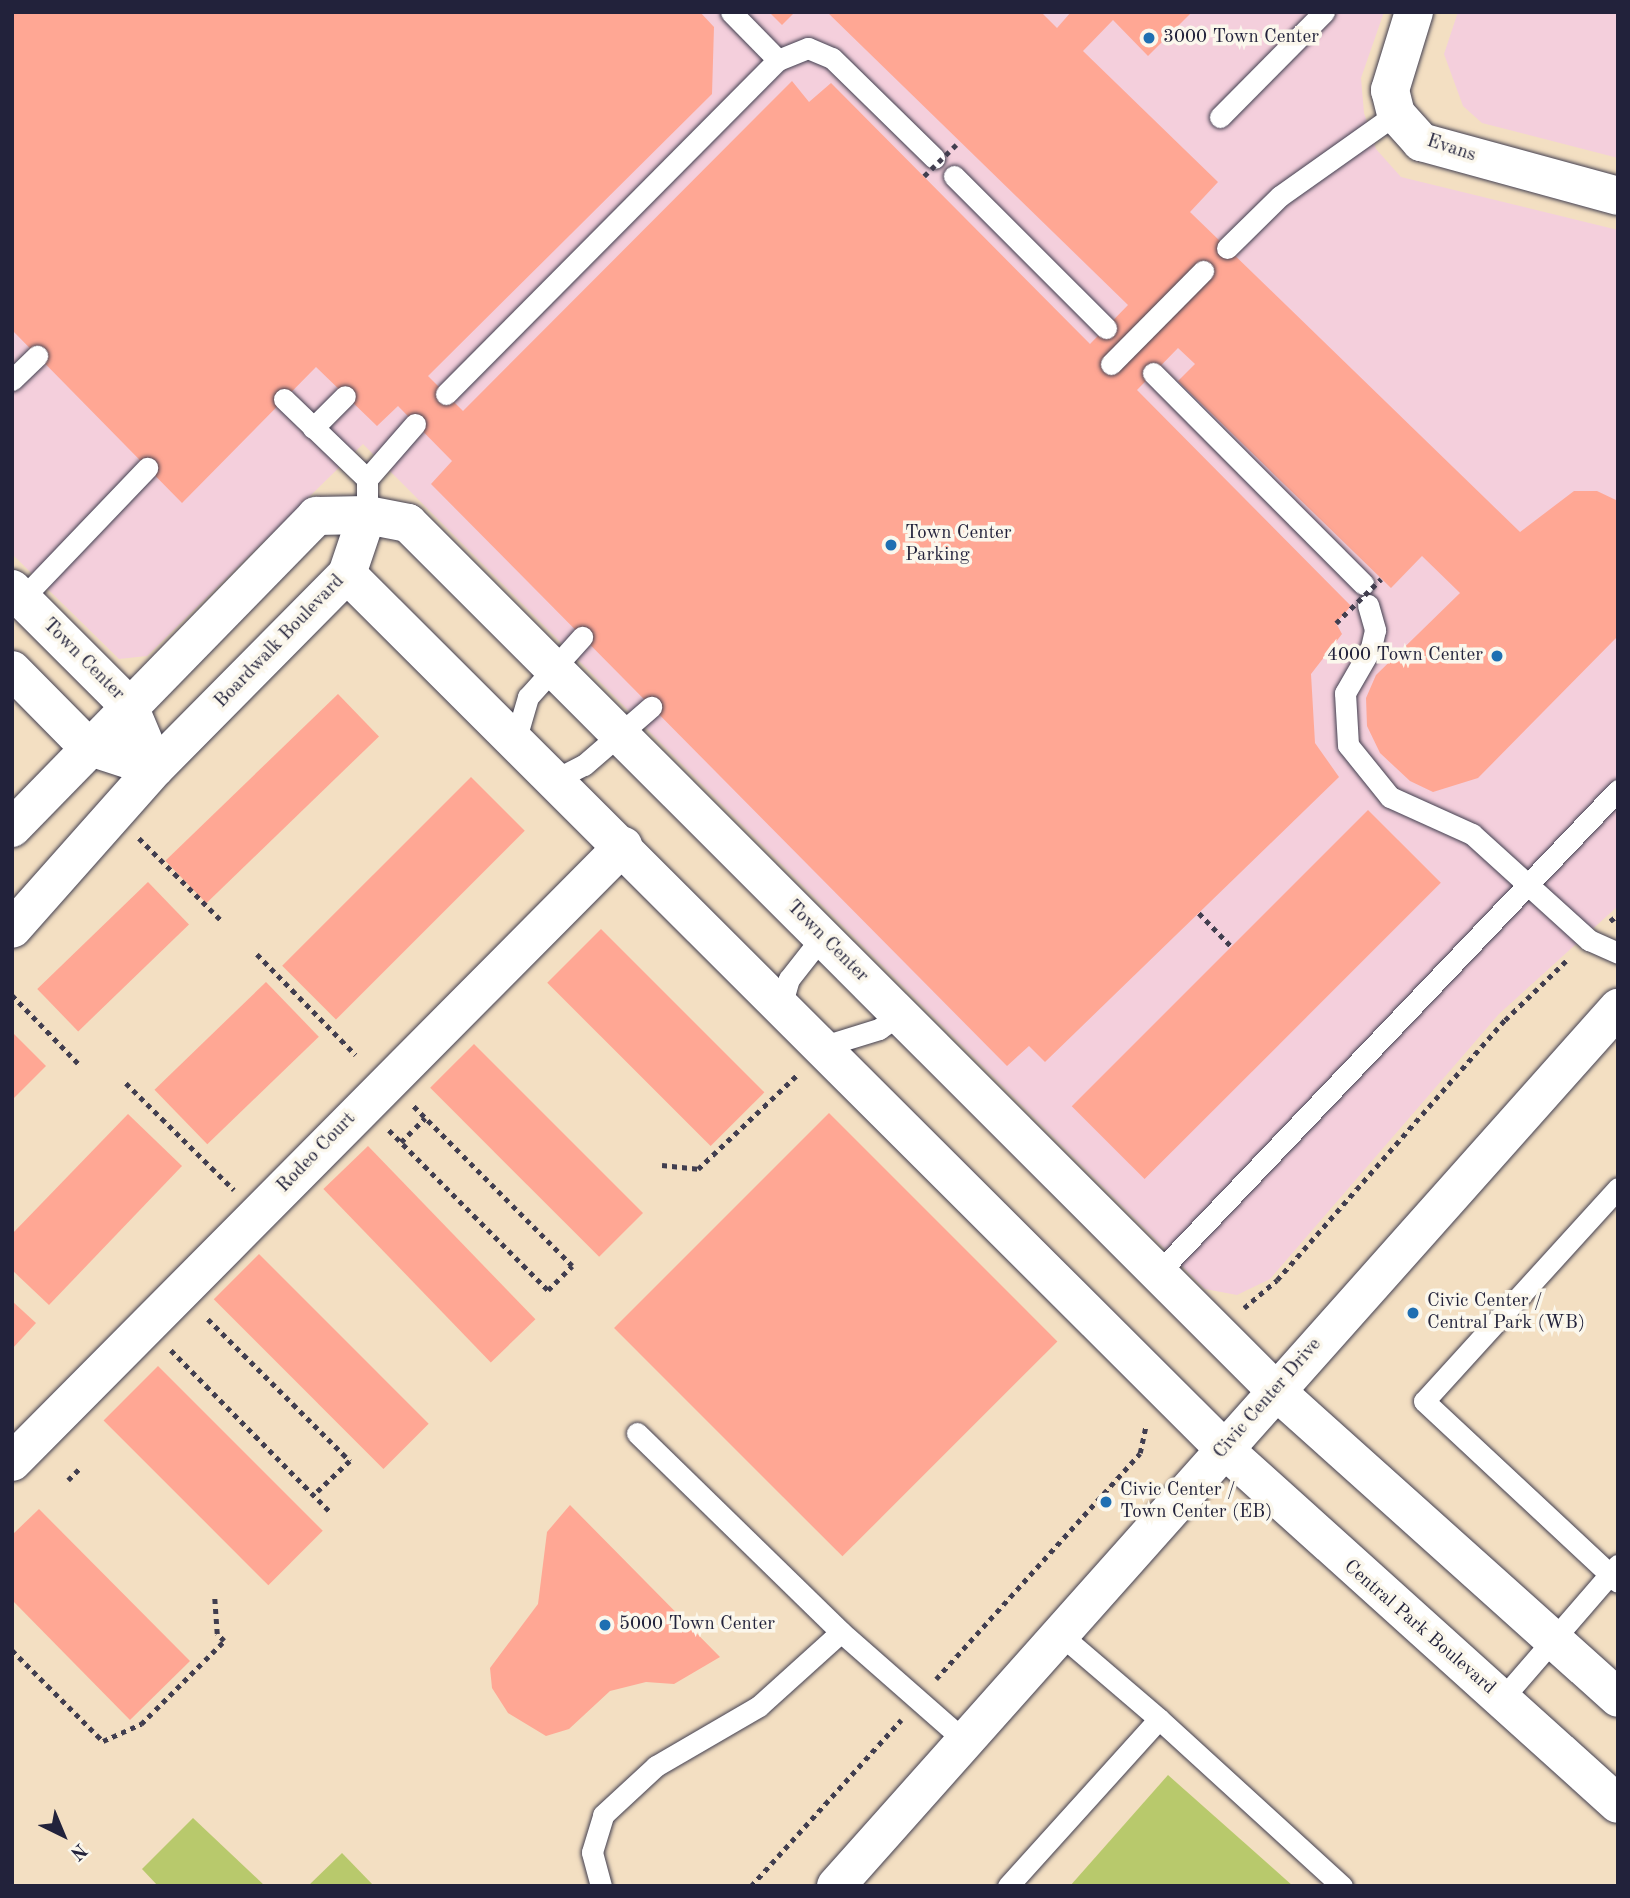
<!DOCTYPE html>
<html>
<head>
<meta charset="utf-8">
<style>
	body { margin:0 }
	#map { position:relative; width:1630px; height:1898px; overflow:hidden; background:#f3dfc2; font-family:"Old Standard TT",serif }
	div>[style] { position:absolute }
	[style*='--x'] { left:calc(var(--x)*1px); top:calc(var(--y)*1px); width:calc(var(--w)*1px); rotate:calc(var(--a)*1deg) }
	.built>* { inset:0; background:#f4cfdc }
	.green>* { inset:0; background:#b8c96c }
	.building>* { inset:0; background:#ffa794; transform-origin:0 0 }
	.path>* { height:4.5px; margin-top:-2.25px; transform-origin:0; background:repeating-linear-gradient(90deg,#413e4f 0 5px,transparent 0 10px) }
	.roads { filter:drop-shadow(0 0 2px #413e4f) drop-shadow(0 0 2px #413e4f) }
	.service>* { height:21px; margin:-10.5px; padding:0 10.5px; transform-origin:10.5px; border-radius:10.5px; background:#fff }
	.minor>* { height:38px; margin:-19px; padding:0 19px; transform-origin:19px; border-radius:19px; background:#fff }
	.tertiary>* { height:38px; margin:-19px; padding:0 19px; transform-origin:19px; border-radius:19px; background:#fff }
	.path-bridge>* { height:4.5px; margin-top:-2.25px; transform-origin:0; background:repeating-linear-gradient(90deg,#413e4f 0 5px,transparent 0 10px) }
	.dots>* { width:19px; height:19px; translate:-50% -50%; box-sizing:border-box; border:4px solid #fbf7ec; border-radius:50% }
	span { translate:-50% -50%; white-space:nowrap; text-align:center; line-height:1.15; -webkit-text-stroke:7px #fbf7ec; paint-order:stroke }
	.poi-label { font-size:19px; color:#22223b }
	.left { translate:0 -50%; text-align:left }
	.right { translate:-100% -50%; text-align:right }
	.street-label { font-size:19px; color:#22223b }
	.frame { position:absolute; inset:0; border:14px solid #22223b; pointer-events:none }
	.north { position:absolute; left:28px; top:1800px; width:70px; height:70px; -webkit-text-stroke:5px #fbf7ec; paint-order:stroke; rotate:137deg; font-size:19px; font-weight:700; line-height:28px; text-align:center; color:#22223b }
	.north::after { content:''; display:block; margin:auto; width:24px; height:32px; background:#22223b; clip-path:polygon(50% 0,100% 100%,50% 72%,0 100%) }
</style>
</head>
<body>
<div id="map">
	<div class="built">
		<i style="clip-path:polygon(12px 12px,1384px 12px,1361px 78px,1364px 113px,1376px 149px,1401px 177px,1618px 230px,1618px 906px,1499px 1014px,1270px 1279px,1237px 1295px,1205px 1289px,363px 444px,147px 656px,119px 659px,12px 554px)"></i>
		<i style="clip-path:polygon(1458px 12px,1618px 12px,1618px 158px,1482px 123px,1463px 106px,1444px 54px)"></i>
	</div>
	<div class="green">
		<i style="clip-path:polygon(1168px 1775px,1293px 1886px,1070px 1886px)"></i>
		<i style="clip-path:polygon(193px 1818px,265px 1886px,158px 1886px,142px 1869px)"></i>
		<i style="clip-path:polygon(342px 1853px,374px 1886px,308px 1886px)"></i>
	</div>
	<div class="building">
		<i style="clip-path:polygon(12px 12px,700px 12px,714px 27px,712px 94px,428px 376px,463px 411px,792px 81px,809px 102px,831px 83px,1090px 344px,1128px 305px,827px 12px,1041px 12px,1057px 28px,1071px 12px,1192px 12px,1148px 56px,1113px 20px,1083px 51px,1218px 182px,1190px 212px,1520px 532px,1574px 491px,1597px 491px,1618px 501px,1618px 636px,1478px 778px,1433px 792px,1410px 781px,1380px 753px,1367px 726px,1366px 698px,1376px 675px,1460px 593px,1422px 556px,1391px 588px,1178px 381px,1195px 364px,1178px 348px,1137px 390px,1351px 606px,1336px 623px,1342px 634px,1311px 674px,1315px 743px,1339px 777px,1045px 1062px,1029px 1046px,1007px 1066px,431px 484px,452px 461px,398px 406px,377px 426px,316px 367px,182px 503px,12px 330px)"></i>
		<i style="clip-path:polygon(769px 12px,795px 12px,782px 25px)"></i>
		<i style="left:338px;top:694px;width:59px;height:240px;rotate:46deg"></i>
		<i style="left:471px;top:777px;width:76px;height:267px;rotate:45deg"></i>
		<i style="left:1368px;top:810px;width:103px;height:419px;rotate:45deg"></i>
		<i style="left:148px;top:882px;width:59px;height:154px;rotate:46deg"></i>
		<i style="left:601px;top:929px;width:231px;height:76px;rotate:45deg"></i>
		<i style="left:266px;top:982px;width:76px;height:155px;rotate:46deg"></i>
		<i style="clip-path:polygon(12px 1032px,46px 1066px,12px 1100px)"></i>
		<i style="left:474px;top:1044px;width:239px;height:62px;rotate:45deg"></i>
		<i style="left:829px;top:1113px;width:323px;height:304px;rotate:45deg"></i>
		<i style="clip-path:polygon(128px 1114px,182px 1166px,49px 1305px,12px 1270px,12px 1234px)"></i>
		<i style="left:368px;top:1146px;width:241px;height:62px;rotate:46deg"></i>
		<i style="left:259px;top:1254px;width:240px;height:64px;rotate:45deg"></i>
		<i style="clip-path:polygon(12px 1301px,36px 1323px,12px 1349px)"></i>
		<i style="left:158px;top:1366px;width:233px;height:77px;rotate:45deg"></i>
		<i style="clip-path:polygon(570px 1505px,720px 1657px,674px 1684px,646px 1682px,610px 1691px,569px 1729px,546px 1736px,508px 1713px,492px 1688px,490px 1668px,538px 1604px,547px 1532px)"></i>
		<i style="clip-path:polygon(39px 1509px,190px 1661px,130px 1720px,12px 1600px,12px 1535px)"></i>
	</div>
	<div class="path">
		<i style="--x:139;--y:838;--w:117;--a:45"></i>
		<i style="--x:1199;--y:913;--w:46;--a:45.9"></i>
		<i style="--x:1610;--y:921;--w:10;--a:-37"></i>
		<i style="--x:257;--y:954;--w:141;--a:45.6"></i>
		<i style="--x:12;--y:995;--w:95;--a:45.9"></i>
		<i style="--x:126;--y:1083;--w:152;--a:44.7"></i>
		<i style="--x:389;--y:1130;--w:226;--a:45.2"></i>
		<i style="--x:548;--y:1290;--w:34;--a:-45"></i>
		<i style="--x:572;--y:1266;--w:226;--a:-134.8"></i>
		<i style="--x:401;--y:1142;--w:34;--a:-45"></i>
		<i style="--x:662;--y:1165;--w:36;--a:6"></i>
		<i style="--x:698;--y:1169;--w:138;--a:-43.5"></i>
		<i style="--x:1244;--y:1308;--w:43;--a:-40.3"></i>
		<i style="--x:1277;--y:1280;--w:346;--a:-48.8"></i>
		<i style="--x:1505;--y:1020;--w:89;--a:-44.1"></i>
		<i style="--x:208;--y:1319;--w:201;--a:45"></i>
		<i style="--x:350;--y:1461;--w:50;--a:136.6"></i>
		<i style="--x:171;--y:1350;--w:227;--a:45.5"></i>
		<i style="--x:68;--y:1480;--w:20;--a:-45"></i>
		<i style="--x:12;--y:1650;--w:129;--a:45"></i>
		<i style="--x:103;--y:1741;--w:42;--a:-24.1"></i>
		<i style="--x:141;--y:1724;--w:117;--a:-45"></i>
		<i style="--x:224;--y:1641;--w:10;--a:-135"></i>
		<i style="--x:217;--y:1634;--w:39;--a:-94"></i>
		<i style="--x:936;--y:1679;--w:304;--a:-47.9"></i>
		<i style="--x:1140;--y:1453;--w:29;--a:-78"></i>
		<i style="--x:751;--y:1886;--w:224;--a:-47.9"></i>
	</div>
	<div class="roads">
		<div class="service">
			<i style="--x:778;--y:60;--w:32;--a:-22"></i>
			<i style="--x:808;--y:48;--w:26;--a:23"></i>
			<i style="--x:832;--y:58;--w:143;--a:44.4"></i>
			<i style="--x:1220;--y:117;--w:148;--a:-45.3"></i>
			<i style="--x:954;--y:176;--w:215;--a:45"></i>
			<i style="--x:1227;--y:248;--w:74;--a:-44.5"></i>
			<i style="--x:1280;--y:196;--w:142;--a:-35.3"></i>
			<i style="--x:1111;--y:364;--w:131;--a:-45.3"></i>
			<i style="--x:1153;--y:373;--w:298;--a:45.1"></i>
			<i style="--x:12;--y:380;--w:35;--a:-44"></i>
			<i style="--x:446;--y:394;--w:471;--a:-45.2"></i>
			<i style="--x:778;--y:60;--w:67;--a:-134.4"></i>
			<i style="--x:284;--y:399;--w:115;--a:43.9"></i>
			<i style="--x:313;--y:428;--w:45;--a:-45"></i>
			<i style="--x:367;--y:515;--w:36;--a:-90"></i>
			<i style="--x:367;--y:479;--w:73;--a:-48.9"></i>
			<i style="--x:16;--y:605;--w:190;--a:-46.3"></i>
			<i style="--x:1368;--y:605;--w:26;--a:74"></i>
			<i style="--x:1375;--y:630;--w:18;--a:103"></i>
			<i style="--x:1371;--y:648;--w:52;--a:120"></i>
			<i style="--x:1345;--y:693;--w:52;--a:86.7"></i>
			<i style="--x:1348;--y:745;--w:67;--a:51.1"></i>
			<i style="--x:1390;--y:797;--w:90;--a:24.3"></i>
			<i style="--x:1472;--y:834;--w:158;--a:42.2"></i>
			<i style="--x:1589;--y:940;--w:32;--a:24"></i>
			<i style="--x:516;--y:738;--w:43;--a:-73.7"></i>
			<i style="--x:528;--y:697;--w:81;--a:-48"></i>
			<i style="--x:556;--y:779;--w:31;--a:-27"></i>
			<i style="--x:584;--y:765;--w:89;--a:-40.9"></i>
			<i style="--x:782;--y:1003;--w:25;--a:-74"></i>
			<i style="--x:789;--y:979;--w:53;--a:-51.8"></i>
			<i style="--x:824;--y:1046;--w:58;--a:-17.2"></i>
			<i style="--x:879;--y:1029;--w:24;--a:-35"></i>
			<i style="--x:1618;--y:1188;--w:288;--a:132.3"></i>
			<i style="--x:1424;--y:1401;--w:265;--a:43"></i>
			<i style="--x:1156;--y:1275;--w:670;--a:-46.39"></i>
			<i style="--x:637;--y:1433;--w:285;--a:44.3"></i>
			<i style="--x:841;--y:1632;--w:165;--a:41.3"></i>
			<i style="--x:1501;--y:1700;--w:179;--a:-49.1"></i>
			<i style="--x:1159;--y:1719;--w:248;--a:42.4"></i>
			<i style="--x:601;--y:1886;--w:35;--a:-105"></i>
			<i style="--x:592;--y:1852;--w:39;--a:-73"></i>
			<i style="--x:603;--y:1815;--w:72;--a:-42.8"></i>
			<i style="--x:656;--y:1766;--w:119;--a:-30.2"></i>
			<i style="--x:759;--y:1706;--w:110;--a:-42.1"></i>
			<i style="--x:1008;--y:1886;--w:225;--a:-47.9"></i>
			<i style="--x:1159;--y:1719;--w:129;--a:-139.4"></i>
		</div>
		<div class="minor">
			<i style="--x:1414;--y:12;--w:82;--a:107.1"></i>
			<i style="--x:1390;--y:90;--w:25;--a:76"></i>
			<i style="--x:1396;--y:114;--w:38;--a:48"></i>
			<i style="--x:1421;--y:142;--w:204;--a:15.3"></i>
			<i style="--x:367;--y:515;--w:42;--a:11"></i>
			<i style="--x:408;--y:523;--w:1226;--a:45"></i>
			<i style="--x:347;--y:574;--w:1239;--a:44.93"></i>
			<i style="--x:12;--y:589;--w:165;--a:45"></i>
			<i style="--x:129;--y:706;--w:67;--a:67.2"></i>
			<i style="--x:12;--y:670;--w:107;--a:45.4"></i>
			<i style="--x:87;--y:746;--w:71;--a:17.9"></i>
			<i style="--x:12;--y:828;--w:436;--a:-45.7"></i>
			<i style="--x:316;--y:516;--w:51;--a:-1.1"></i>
			<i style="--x:367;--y:515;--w:62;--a:108.7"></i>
			<i style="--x:347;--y:574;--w:273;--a:134.7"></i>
			<i style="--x:155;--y:768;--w:215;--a:131.6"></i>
			<i style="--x:12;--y:1462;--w:868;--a:-45.23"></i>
		</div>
		<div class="tertiary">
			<i style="--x:1275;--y:1390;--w:461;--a:41.9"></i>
			<i style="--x:1224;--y:1449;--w:530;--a:42.02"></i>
			<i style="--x:836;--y:1886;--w:1176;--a:-48.31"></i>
		</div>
	</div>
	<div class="path-bridge">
		<i style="--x:924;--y:176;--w:50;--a:-44.2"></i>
		<i style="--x:1336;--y:623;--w:63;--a:-44.4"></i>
	</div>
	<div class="dots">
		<i style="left:1149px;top:38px;background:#1f6fb2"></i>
		<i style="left:891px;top:545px;background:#1f6fb2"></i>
		<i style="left:1497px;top:656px;background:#1f6fb2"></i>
		<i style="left:1413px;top:1313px;background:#1f6fb2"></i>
		<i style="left:1106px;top:1502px;background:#1f6fb2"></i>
		<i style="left:605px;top:1625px;background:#1f6fb2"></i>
	</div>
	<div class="poi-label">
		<span class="left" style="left:1163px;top:38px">3000 Town Center</span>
		<span class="left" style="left:905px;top:545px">Town Center<br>Parking</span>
		<span class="right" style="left:1483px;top:656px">4000 Town Center</span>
		<span class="left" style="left:1427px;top:1313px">Civic Center /<br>Central Park (WB)</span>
		<span class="left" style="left:1120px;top:1502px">Civic Center /<br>Town Center (EB)</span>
		<span class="left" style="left:619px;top:1625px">5000 Town Center</span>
	</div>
	<div class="street-label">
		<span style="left:1451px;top:149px;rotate:18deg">Evans</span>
		<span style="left:280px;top:642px;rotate:-46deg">Boardwalk Boulevard</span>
		<span style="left:83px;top:660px;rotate:45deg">Town Center</span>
		<span style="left:827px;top:942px;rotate:45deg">Town Center</span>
		<span style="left:317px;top:1153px;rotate:-46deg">Rodeo Court</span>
		<span style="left:1268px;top:1399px;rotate:-49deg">Civic Center Drive</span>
		<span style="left:1419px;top:1628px;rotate:41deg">Central Park Boulevard</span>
	</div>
	<div class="frame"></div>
	<div class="north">N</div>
</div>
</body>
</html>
